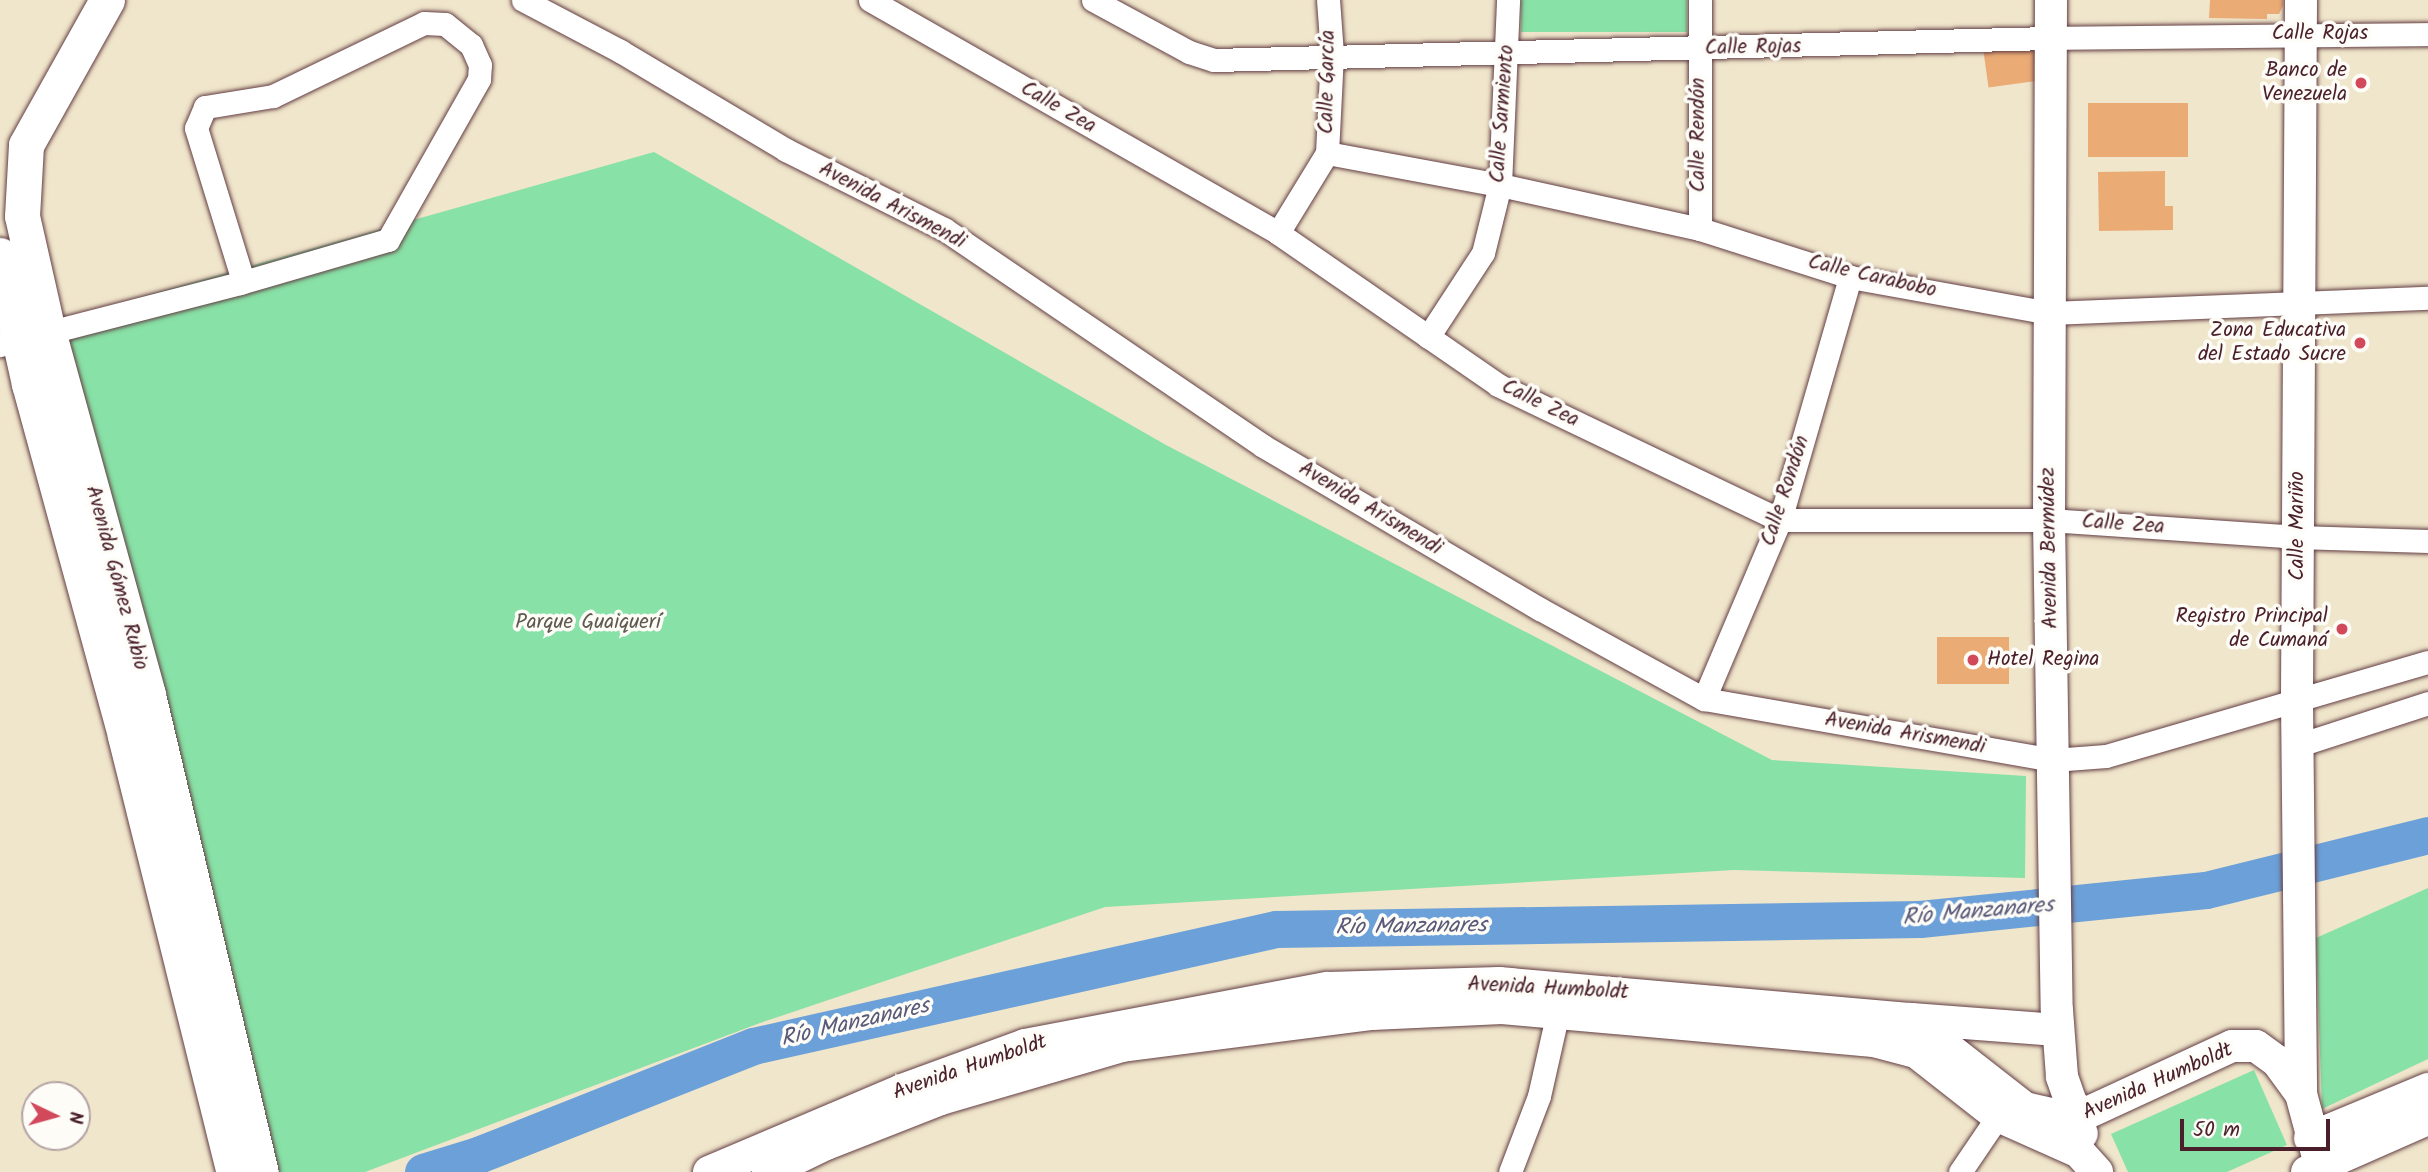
<!DOCTYPE html>
<html>
<head>
<meta charset="utf-8">
<style>
	body { margin:0 }
	#map { position:relative; width:2428px; height:1172px; overflow:hidden; background:#f0e6cb; font-family:Kalam,sans-serif }
	div>[style] { position:absolute }
	[style*='--x'] { left:calc(var(--x)*1px); top:calc(var(--y)*1px); width:calc(var(--w)*1px); rotate:calc(var(--a)*1deg) }
	.green>* { inset:0; background:#88e1a6; transform-origin:0 0 }
	.river>* { height:37px; margin:-18.5px; padding:0 18.5px; transform-origin:18.5px; border-radius:18.5px; background:#6ca0d8 }
	.building>* { inset:0; background:#ebab75; transform-origin:0 0 }
	.roads { filter:drop-shadow(0 0 2px #633d43) drop-shadow(0 0 2px #633d43) }
	.street>* { height:23px; margin:-11.5px; padding:0 11.5px; transform-origin:11.5px; border-radius:11.5px; background:#fff }
	.secondary>* { height:32px; margin:-16px; padding:0 16px; transform-origin:16px; border-radius:16px; background:#fff }
	.primary>* { height:35px; margin:-17.5px; padding:0 17.5px; transform-origin:17.5px; border-radius:17.5px; background:#fff }
	.dots>* { width:19px; height:19px; translate:-50% -50%; box-sizing:border-box; border:4px solid #fdfcf7; border-radius:50% }
	span { translate:-50% -50%; white-space:nowrap; text-align:center; line-height:1.15; -webkit-text-stroke:7px #fdfcf7; paint-order:stroke }
	.street-label { font-size:21px; color:#4a1f2b }
	.poi-label { font-size:21px; color:#4a1f2b }
	.right { translate:-100% -50%; text-align:right }
	.left { translate:0 -50%; text-align:left }
	.park-label { font-size:21px; color:#5d5950 }
	.water-label { font-size:23px; color:#595979; font-style:italic }
	.north { position:absolute; left:21px; top:1081px; width:70px; height:70px; box-sizing:border-box; background:#fdfcf7; border:2px solid #b5a4a5; border-radius:50%; rotate:95deg; font-size:19px; font-weight:700; line-height:28px; text-align:center; color:#4a1f2b }
	.north::after { content:''; display:block; margin:auto; width:24px; height:32px; background:#d1495b; clip-path:polygon(50% 0,100% 100%,50% 72%,0 100%) }
	.scale { position:absolute; left:2180px; top:1119px; width:150px; height:32px; box-sizing:border-box; border:4px solid #4a1f2b; border-top:0; padding-left:9px; font-size:21px; line-height:24px; white-space:nowrap; color:#4a1f2b; -webkit-text-stroke:5px #fdfcf7; paint-order:stroke }
</style>
</head>
<body>
<div id="map">
	<div class="green">
		<i style="left:1521px;top:0;width:166px;height:32px"></i>
		<i style="clip-path:polygon(654px 152px,1166px 445px,1772px 760px,2026px 776px,2025px 878px,1734px 870px,1105px 907px,760px 1023px,365px 1172px,273px 1172px,59px 320px)"></i>
		<i style="clip-path:polygon(2428px 888px,2428px 1059px,2322px 1109px,2316px 938px)"></i>
		<i style="clip-path:polygon(2254px 1070px,2287px 1145px,2227px 1172px,2128px 1172px,2111px 1134px)"></i>
	</div>
	<div class="river">
		<i style="--x:423;--y:1172;--w:58;--a:-17.2"></i>
		<i style="--x:478;--y:1155;--w:296;--a:-21.6"></i>
		<i style="--x:753;--y:1046;--w:536;--a:-12.61"></i>
		<i style="--x:1276;--y:929;--w:644;--a:-0.89"></i>
		<i style="--x:1920;--y:919;--w:287;--a:-5.8"></i>
		<i style="--x:2206;--y:890;--w:229;--a:-13.9"></i>
	</div>
	<div class="building">
		<i style="clip-path:polygon(2210px 0,2283px 0,2283px 6px,2279px 14px,2267px 14px,2267px 19px,2209px 18px)"></i>
		<i style="left:2040px;top:44px;width:36px;height:57px;rotate:82deg"></i>
		<i style="left:2188px;top:103px;width:54px;height:100px;rotate:90deg"></i>
		<i style="clip-path:polygon(2165px 171px,2165px 206px,2173px 206px,2173px 230px,2099px 231px,2098px 172px)"></i>
		<i style="left:1937px;top:637px;width:72px;height:47px"></i>
	</div>
	<div class="roads">
		<div class="street">
			<i style="--x:523;--y:0;--w:110;--a:27.7"></i>
			<i style="--x:620;--y:51;--w:193;--a:30.8"></i>
			<i style="--x:786;--y:150;--w:177;--a:26.6"></i>
			<i style="--x:944;--y:229;--w:386;--a:34.2"></i>
			<i style="--x:1263;--y:446;--w:321;--a:30.5"></i>
			<i style="--x:1540;--y:609;--w:187;--a:28.8"></i>
			<i style="--x:1704;--y:699;--w:354;--a:9.9"></i>
			<i style="--x:2053;--y:760;--w:53;--a:-4.3"></i>
			<i style="--x:2106;--y:756;--w:335;--a:-16.3"></i>
			<i style="--x:870;--y:0;--w:470;--a:29.7"></i>
			<i style="--x:1278;--y:233;--w:267;--a:34.6"></i>
			<i style="--x:1498;--y:385;--w:313;--a:25.6"></i>
			<i style="--x:1780;--y:520;--w:269;--a:0"></i>
			<i style="--x:2049;--y:520;--w:249;--a:3.9"></i>
			<i style="--x:2297;--y:537;--w:131;--a:1.7"></i>
			<i style="--x:1093;--y:0;--w:109;--a:28.4"></i>
			<i style="--x:1189;--y:52;--w:26;--a:18"></i>
			<i style="--x:1214;--y:60;--w:837;--a:-1.51"></i>
			<i style="--x:2051;--y:38;--w:377;--a:-0.6"></i>
			<i style="--x:1700;--y:0;--w:229;--a:90"></i>
			<i style="--x:1327;--y:153;--w:176;--a:10.5"></i>
			<i style="--x:1500;--y:185;--w:205;--a:12.4"></i>
			<i style="--x:1700;--y:229;--w:157;--a:17.7"></i>
			<i style="--x:1850;--y:277;--w:203;--a:10.2"></i>
			<i style="--x:2050;--y:313;--w:378;--a:-2.3"></i>
			<i style="--x:1278;--y:233;--w:94;--a:-58.5"></i>
			<i style="--x:1327;--y:153;--w:99;--a:-87.1"></i>
			<i style="--x:1332;--y:54;--w:54;--a:-94.2"></i>
			<i style="--x:1428;--y:337;--w:100;--a:-56.8"></i>
			<i style="--x:1483;--y:253;--w:70;--a:-76"></i>
			<i style="--x:1500;--y:185;--w:185;--a:-87.5"></i>
			<i style="--x:0;--y:345;--w:248;--a:-14.5"></i>
			<i style="--x:240;--y:283;--w:154;--a:-16.2"></i>
			<i style="--x:388;--y:240;--w:185;--a:-60.5"></i>
			<i style="--x:479;--y:79;--w:14;--a:-86"></i>
			<i style="--x:480;--y:65;--w:22;--a:-114"></i>
			<i style="--x:471;--y:45;--w:33;--a:-141"></i>
			<i style="--x:445;--y:24;--w:21;--a:-177"></i>
			<i style="--x:424;--y:23;--w:168;--a:154.2"></i>
			<i style="--x:273;--y:96;--w:69;--a:170.8"></i>
			<i style="--x:205;--y:107;--w:23;--a:113"></i>
			<i style="--x:196;--y:128;--w:160;--a:72.9"></i>
			<i style="--x:1704;--y:699;--w:194;--a:-67"></i>
			<i style="--x:1780;--y:520;--w:253;--a:-73.9"></i>
			<i style="--x:2299;--y:745;--w:136;--a:-18"></i>
			<i style="--x:1510;--y:1172;--w:81;--a:-69.1"></i>
			<i style="--x:1539;--y:1096;--w:86;--a:-77.3"></i>
			<i style="--x:1960;--y:1172;--w:68;--a:-55.8"></i>
		</div>
		<div class="secondary">
			<i style="--x:2051;--y:0;--w:520;--a:90.22"></i>
			<i style="--x:2049;--y:520;--w:490;--a:89.1"></i>
			<i style="--x:2057;--y:1010;--w:67;--a:85.7"></i>
			<i style="--x:2062;--y:1077;--w:60;--a:70.7"></i>
			<i style="--x:2301;--y:0;--w:702;--a:90.33"></i>
			<i style="--x:2297;--y:702;--w:392;--a:89.4"></i>
			<i style="--x:1911;--y:1019;--w:147;--a:4.3"></i>
			<i style="--x:2310;--y:1138;--w:128;--a:-22.6"></i>
			<i style="--x:709;--y:1172;--w:210;--a:-23"></i>
			<i style="--x:902;--y:1090;--w:131;--a:-20.1"></i>
			<i style="--x:1025;--y:1045;--w:308;--a:-10.7"></i>
			<i style="--x:1328;--y:988;--w:171;--a:-1.7"></i>
			<i style="--x:1499;--y:983;--w:414;--a:5"></i>
			<i style="--x:1911;--y:1019;--w:145;--a:38"></i>
			<i style="--x:2025;--y:1108;--w:50;--a:12.7"></i>
			<i style="--x:2074;--y:1119;--w:174;--a:-24.8"></i>
			<i style="--x:2232;--y:1046;--w:24;--a:0"></i>
			<i style="--x:2256;--y:1046;--w:26;--a:36"></i>
			<i style="--x:2277;--y:1061;--w:41;--a:54"></i>
			<i style="--x:2301;--y:1094;--w:81;--a:74.9"></i>
			<i style="--x:768;--y:1172;--w:64;--a:-25.8"></i>
			<i style="--x:826;--y:1144;--w:123;--a:-21.4"></i>
			<i style="--x:941;--y:1099;--w:189;--a:-16.3"></i>
			<i style="--x:1122;--y:1046;--w:252;--a:-7.3"></i>
			<i style="--x:1372;--y:1014;--w:130;--a:-2.6"></i>
			<i style="--x:1502;--y:1008;--w:373;--a:5.1"></i>
			<i style="--x:1874;--y:1041;--w:43;--a:14.7"></i>
			<i style="--x:1916;--y:1052;--w:104;--a:38"></i>
			<i style="--x:1998;--y:1116;--w:89;--a:24"></i>
			<i style="--x:2079;--y:1152;--w:27;--a:48"></i>
			<i style="--x:2307;--y:1172;--w:132;--a:-23.7"></i>
		</div>
		<div class="primary">
			<i style="--x:107;--y:0;--w:166;--a:119.2"></i>
			<i style="--x:26;--y:145;--w:71;--a:93.2"></i>
			<i style="--x:22;--y:216;--w:118;--a:77.3"></i>
			<i style="--x:48;--y:331;--w:377;--a:74.6"></i>
			<i style="--x:148;--y:695;--w:490;--a:76.7"></i>
			<i style="--x:0;--y:255;--w:132;--a:77.3"></i>
			<i style="--x:29;--y:384;--w:365;--a:74.7"></i>
			<i style="--x:125;--y:736;--w:449;--a:76"></i>
		</div>
	</div>
	<div class="dots">
		<i style="left:2361px;top:83px;background:#d1495b"></i>
		<i style="left:2360px;top:343px;background:#d1495b"></i>
		<i style="left:2342px;top:629px;background:#d1495b"></i>
		<i style="left:1973px;top:660px;background:#d1495b"></i>
	</div>
	<div class="street-label">
		<span style="left:2320px;top:34px">Calle Rojas</span>
		<span style="left:1753px;top:48px;rotate:-1deg">Calle Rojas</span>
		<span style="left:1328px;top:82px;rotate:-89deg">Calle García</span>
		<span style="left:1058px;top:108px;rotate:30deg">Calle Zea</span>
		<span style="left:1503px;top:114px;rotate:-86deg">Calle Sarmiento</span>
		<span style="left:1699px;top:135px;rotate:-90deg">Calle Rendón</span>
		<span style="left:892px;top:206px;rotate:28deg">Avenida Arismendi</span>
		<span style="left:1872px;top:277px;rotate:13deg">Calle Carabobo</span>
		<span style="left:1540px;top:404px;rotate:26deg">Calle Zea</span>
		<span style="left:1786px;top:491px;rotate:-72deg">Calle Rondón</span>
		<span style="left:1370px;top:509px;rotate:31deg">Avenida Arismendi</span>
		<span style="left:2123px;top:525px;rotate:4deg">Calle Zea</span>
		<span style="left:2298px;top:526px;rotate:-90deg">Calle Mariño</span>
		<span style="left:2050px;top:548px;rotate:-91deg">Avenida Bermúdez</span>
		<span style="left:116px;top:578px;rotate:75deg">Avenida Gómez Rubio</span>
		<span style="left:1905px;top:734px;rotate:10deg">Avenida Arismendi</span>
		<span style="left:1548px;top:989px;rotate:3deg">Avenida Humboldt</span>
		<span style="left:970px;top:1068px;rotate:-19deg">Avenida Humboldt</span>
		<span style="left:2158px;top:1082px;rotate:-24deg">Avenida Humboldt</span>
	</div>
	<div class="poi-label">
		<span class="right" style="left:2347px;top:83px">Banco de<br>Venezuela</span>
		<span class="right" style="left:2346px;top:343px">Zona Educativa<br>del Estado Sucre</span>
		<span class="right" style="left:2328px;top:629px">Registro Principal<br>de Cumaná</span>
		<span class="left" style="left:1987px;top:660px">Hotel Regina</span>
	</div>
	<div class="park-label">
		<span style="left:588px;top:623px">Parque Guaiquerí</span>
	</div>
	<div class="water-label">
		<span style="left:1978px;top:912px;rotate:-5deg">Río Manzanares</span>
		<span style="left:1411px;top:927px;rotate:-1deg">Río Manzanares</span>
		<span style="left:855px;top:1023px;rotate:-13deg">Río Manzanares</span>
	</div>
	<div class="north">N</div>
	<div class="scale">50 m</div>
</div>
</body>
</html>
